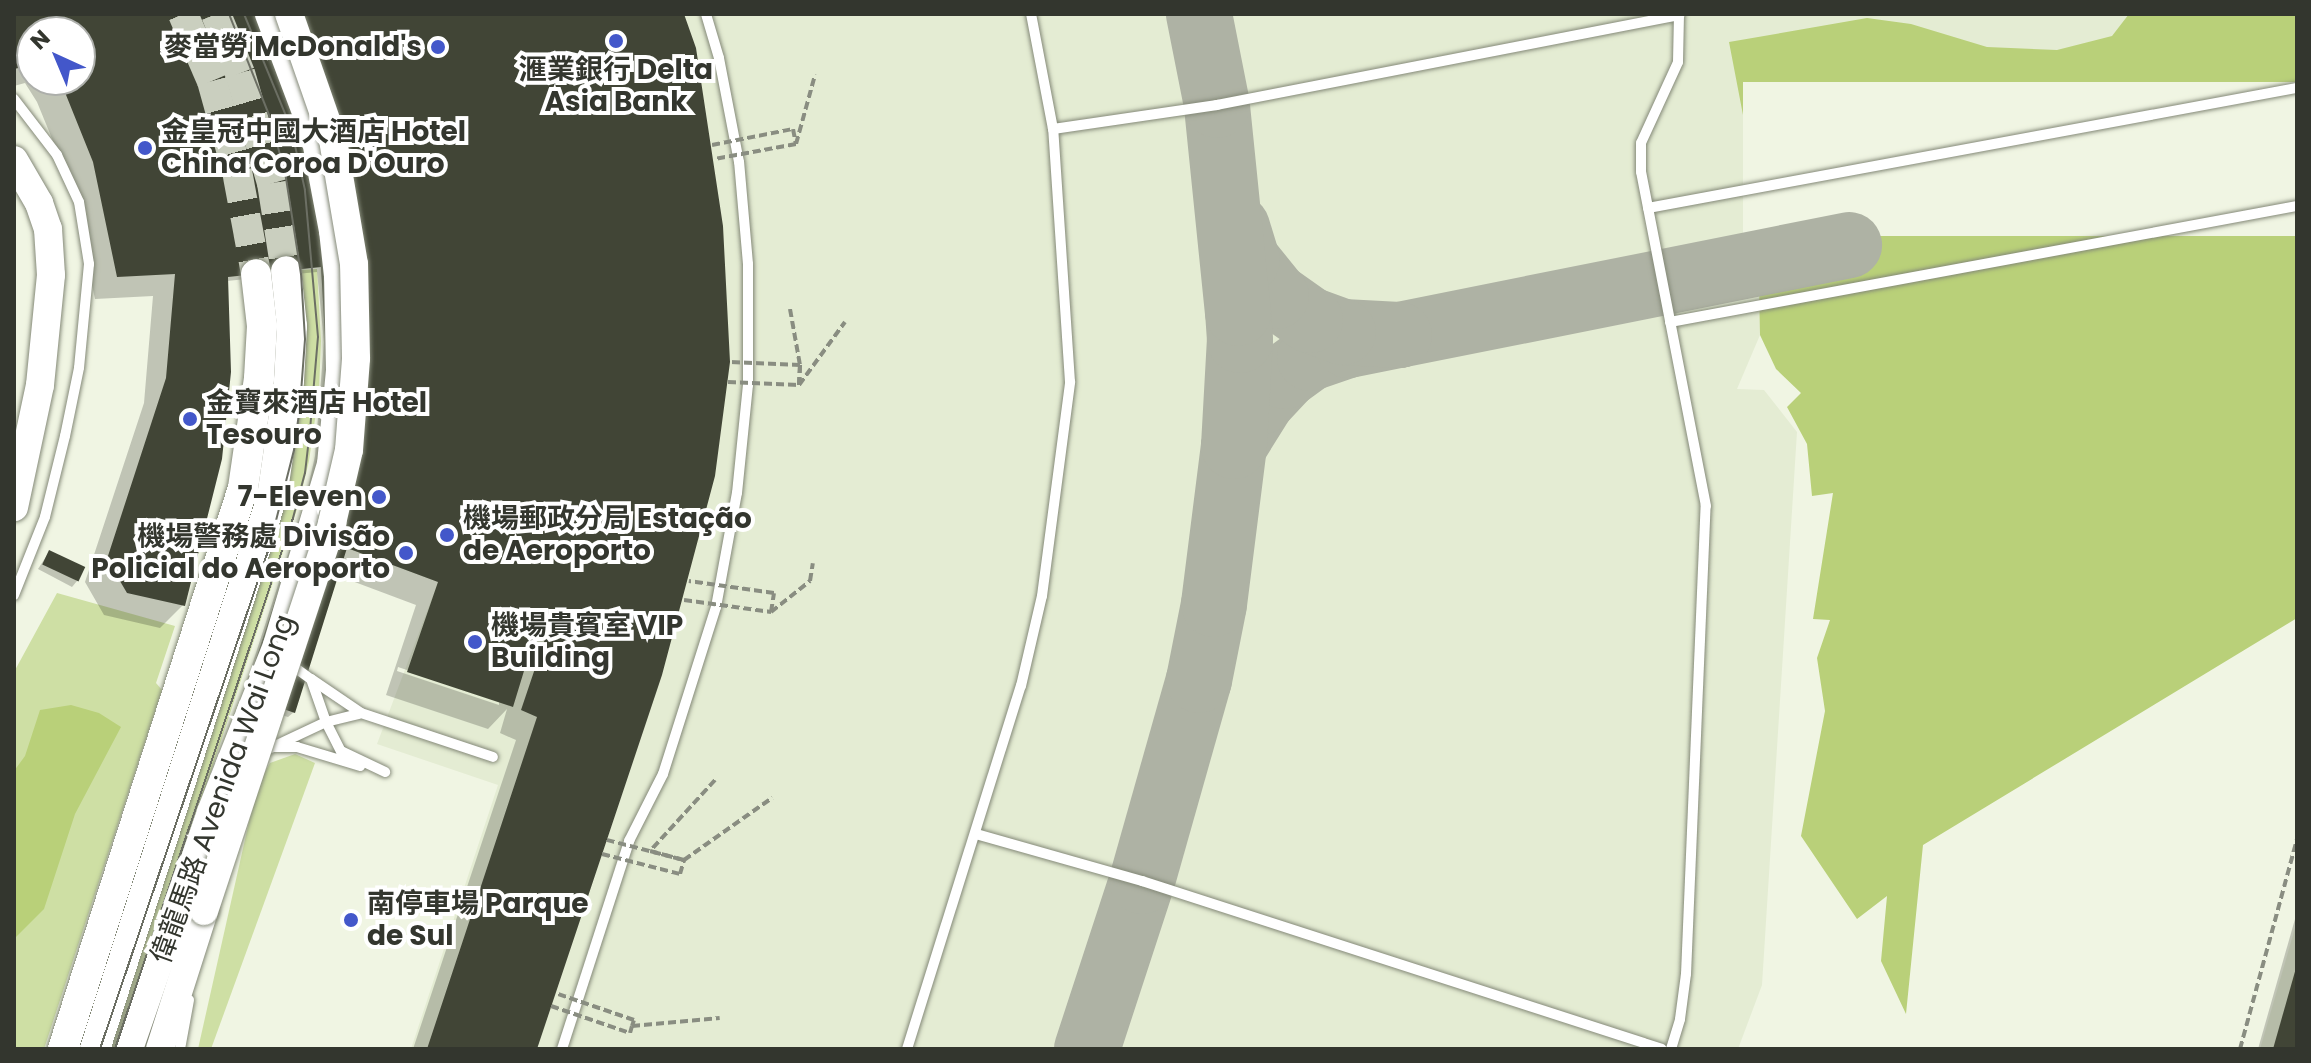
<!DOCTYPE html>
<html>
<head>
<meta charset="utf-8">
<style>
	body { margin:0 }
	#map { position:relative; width:2311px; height:1063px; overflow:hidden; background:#f0f5e3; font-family:Poppins,"Noto Sans SC",sans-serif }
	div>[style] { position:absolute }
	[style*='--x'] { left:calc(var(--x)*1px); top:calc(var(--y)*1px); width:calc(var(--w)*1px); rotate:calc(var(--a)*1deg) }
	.built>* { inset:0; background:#e4ecd3 }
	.green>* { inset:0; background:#cedfa4 }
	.water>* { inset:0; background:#b9d079 }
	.pier>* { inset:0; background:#f0f5e3; transform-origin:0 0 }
	.shadow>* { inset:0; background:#0003 }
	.taxiway>* { height:66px; margin:-33px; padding:0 33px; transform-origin:33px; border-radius:33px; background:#aeb2a4 }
	.building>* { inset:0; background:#414536; transform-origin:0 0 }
	.primary-tunnel>* { height:30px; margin-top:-15px; transform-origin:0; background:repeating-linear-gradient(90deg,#cacfbf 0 30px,transparent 0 45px) }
	.path>* { height:4px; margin-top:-2px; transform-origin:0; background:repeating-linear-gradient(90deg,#898d81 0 8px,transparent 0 12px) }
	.roads { filter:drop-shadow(0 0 2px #848978) drop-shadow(0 0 2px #848978) }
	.lane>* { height:10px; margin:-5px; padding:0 5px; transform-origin:5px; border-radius:5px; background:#fff }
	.secondary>* { height:28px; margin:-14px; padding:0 14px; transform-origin:14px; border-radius:14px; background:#fff }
	.primary>* { height:30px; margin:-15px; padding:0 15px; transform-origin:15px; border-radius:15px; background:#fff }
	.tram>* { height:2px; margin:-1px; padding:0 1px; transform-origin:1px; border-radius:1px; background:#6c6f64 }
	.path-bridge>* { height:4px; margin-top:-2px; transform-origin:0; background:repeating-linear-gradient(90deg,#898d81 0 8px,transparent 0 12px) }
	.bridges { filter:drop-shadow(0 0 2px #848978) drop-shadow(0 0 2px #848978) }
	.secondary-bridge>* { height:28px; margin:-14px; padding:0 14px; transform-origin:14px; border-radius:14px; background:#fff }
	.dots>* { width:22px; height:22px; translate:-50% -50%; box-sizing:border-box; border:4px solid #fff; border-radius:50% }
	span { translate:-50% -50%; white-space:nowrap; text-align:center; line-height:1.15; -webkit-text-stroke:8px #fff; paint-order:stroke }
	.poi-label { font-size:28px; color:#33362e; font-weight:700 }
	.right { translate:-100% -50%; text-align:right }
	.left { translate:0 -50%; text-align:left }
	.street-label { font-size:28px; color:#33362e }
	.frame { position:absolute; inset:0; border:16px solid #33362e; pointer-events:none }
	.north { position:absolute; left:16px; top:16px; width:80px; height:80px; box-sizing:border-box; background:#fff; border:2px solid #adafab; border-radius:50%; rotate:316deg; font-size:22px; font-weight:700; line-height:32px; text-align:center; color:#33362e }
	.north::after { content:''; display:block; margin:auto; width:28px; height:36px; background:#4357ca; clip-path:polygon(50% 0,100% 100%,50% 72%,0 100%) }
</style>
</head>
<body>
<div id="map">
	<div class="built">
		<i style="clip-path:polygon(303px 14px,2297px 14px,2297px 236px,1760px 335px,1737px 389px,1764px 390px,1797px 432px,1762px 985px,1738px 1049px,411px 1049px,498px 785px,377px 744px,438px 582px,347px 548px)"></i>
		<i style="clip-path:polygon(2297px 921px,2297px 1049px,2260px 1049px)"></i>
	</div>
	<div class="green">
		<i style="clip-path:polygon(317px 269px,321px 341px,319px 391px,309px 461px,298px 506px,120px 1049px,102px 1049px,279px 509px,298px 270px)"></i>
		<i style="clip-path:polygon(57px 593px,175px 626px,156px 683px,162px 690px,44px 1049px,14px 1049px,14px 672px)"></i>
		<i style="clip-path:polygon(295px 754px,315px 763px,211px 1049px,198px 1049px,257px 786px,270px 763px)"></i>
	</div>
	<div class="water">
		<i style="clip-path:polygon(2129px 14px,2297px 14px,2297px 618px,1923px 845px,1906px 1014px,1881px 961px,1887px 896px,1857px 919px,1801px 836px,1825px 711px,1817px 658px,1830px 620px,1813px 619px,1833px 493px,1812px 496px,1807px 444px,1787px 407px,1801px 393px,1776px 369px,1760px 335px,1757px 188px,1729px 42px,1867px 18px,1911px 24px,1987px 47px,2057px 50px,2112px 36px)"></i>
		<i style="clip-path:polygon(71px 705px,99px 713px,121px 727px,75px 814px,44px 909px,16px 937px,14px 946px,14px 771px,25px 756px,40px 710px)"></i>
	</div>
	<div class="pier">
		<i style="left:2297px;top:82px;width:154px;height:554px;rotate:90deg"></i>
	</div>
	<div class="shadow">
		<i style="clip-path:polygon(evenodd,14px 14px,682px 14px,534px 1049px,413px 1049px,516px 740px,500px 733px,507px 709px,488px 729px,386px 695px,416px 605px,336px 575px,294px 712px,288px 717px,240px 702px,305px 502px,315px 456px,324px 342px,317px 272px,227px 281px,183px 605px,160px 628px,104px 615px,85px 582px,144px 403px,153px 296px,95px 299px,71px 185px,37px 102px,25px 83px,14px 86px,14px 14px,32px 32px,80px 32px,80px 80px,32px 80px,32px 32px,14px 14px,398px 667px,499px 701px,499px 705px,397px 671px,398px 667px)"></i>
		<i style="clip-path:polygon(49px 552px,77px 581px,72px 587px,38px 569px)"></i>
		<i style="clip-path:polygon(2297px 912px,2297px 1049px,2258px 1049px)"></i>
	</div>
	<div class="taxiway">
		<i style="--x:1399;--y:335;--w:459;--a:-11.3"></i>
		<i style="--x:1234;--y:446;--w:53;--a:-58.1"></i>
		<i style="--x:1262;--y:401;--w:34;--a:-47"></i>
		<i style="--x:1285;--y:376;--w:31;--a:-36"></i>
		<i style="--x:1310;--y:358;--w:40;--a:-18.9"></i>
		<i style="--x:1348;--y:345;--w:52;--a:-11.1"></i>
		<i style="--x:1399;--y:335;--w:56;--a:-176.9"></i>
		<i style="--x:1343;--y:332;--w:35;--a:-160"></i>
		<i style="--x:1310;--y:320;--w:42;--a:-144.8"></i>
		<i style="--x:1276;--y:296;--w:46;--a:-128.9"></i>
		<i style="--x:1247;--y:260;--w:34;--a:-107"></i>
		<i style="--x:1087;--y:1049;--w:177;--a:-71.9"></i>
		<i style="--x:1142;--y:881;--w:209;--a:-74.2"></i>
		<i style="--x:1199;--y:680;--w:77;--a:-78.8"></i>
		<i style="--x:1214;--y:604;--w:159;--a:-82.8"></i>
		<i style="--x:1234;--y:446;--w:106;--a:-86.8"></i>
		<i style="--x:1240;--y:340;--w:27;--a:-94"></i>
		<i style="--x:1238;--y:313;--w:209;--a:-95.8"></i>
		<i style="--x:1217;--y:105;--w:93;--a:-101.2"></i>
	</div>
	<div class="building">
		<i style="clip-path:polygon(14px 14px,684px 14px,696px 48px,723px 226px,730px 362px,715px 476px,662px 675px,537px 1049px,427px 1049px,537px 717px,521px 710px,553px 615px,542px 612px,513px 707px,407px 672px,438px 582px,347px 548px,295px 713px,244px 696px,310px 495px,320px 449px,327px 371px,321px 267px,228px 277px,231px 372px,222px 459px,185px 606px,127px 593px,107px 559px,166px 378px,175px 274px,117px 277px,93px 162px,60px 80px,80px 80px,80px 32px,32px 32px,32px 65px,14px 69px)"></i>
		<i style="left:49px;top:550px;width:40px;height:16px;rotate:25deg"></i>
		<i style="clip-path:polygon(2296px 968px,2297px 1049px,2273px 1049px)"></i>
	</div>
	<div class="primary-tunnel">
		<i style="--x:183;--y:14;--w:73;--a:66.6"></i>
		<i style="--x:212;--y:81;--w:93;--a:74.5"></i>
		<i style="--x:237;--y:171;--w:105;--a:79.5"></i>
		<i style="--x:216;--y:14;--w:64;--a:67.9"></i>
		<i style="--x:240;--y:73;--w:115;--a:73.8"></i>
		<i style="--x:272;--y:183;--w:89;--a:81"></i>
	</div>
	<div class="path">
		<i style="--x:796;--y:144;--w:72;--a:-74.6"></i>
		<i style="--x:790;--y:309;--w:57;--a:79.9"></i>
		<i style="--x:800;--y:365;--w:20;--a:93"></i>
		<i style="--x:799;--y:385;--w:78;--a:-53.9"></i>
		<i style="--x:771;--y:612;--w:50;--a:-38.5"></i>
		<i style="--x:810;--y:581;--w:18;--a:-81"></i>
		<i style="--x:715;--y:780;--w:96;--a:132.5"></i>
		<i style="--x:650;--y:851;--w:35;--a:15"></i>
		<i style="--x:684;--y:860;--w:108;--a:-35.2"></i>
		<i style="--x:632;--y:1026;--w:88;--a:-5.2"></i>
		<i style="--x:2240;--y:1049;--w:218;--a:-74.8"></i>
	</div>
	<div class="roads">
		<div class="lane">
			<i style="--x:14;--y:99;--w:71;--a:52.5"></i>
			<i style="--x:57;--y:155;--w:52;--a:64.9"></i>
			<i style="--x:79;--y:202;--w:63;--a:80.8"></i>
			<i style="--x:89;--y:264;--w:104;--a:95.5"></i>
			<i style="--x:79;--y:368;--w:69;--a:101.6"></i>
			<i style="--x:65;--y:436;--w:83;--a:103.9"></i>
			<i style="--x:45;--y:517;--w:84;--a:111.7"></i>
			<i style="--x:1053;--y:129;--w:166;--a:-8.3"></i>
			<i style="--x:1217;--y:105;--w:471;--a:-11"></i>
			<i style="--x:1648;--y:208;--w:660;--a:-10.48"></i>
			<i style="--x:1670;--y:322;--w:638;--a:-10.48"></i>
			<i style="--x:290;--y:664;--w:26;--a:36"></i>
			<i style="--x:311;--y:679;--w:46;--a:70.8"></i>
			<i style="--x:326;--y:722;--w:33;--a:63"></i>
			<i style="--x:341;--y:751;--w:49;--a:25.5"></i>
			<i style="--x:311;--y:679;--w:60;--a:34.2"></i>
			<i style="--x:361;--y:713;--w:139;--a:18.4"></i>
			<i style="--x:277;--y:745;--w:54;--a:-25.1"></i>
			<i style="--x:326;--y:722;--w:34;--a:-14"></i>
			<i style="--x:260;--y:752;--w:14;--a:-21"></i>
			<i style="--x:273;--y:747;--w:24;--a:0"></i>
			<i style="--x:297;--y:747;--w:66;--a:16.8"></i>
			<i style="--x:976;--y:834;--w:173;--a:15.8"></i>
			<i style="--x:1142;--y:881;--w:546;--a:17.9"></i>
			<i style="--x:180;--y:1049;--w:50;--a:-79.6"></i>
			<i style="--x:562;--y:1049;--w:219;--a:-72.1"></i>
			<i style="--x:629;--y:841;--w:75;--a:-63.1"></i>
			<i style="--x:663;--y:774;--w:175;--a:-72.4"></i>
			<i style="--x:716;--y:607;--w:116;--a:-79.6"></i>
			<i style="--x:737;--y:493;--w:109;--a:-84.2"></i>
			<i style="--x:748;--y:385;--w:121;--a:-90"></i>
			<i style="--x:748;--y:264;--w:102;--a:-95"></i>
			<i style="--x:739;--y:162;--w:106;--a:-100.9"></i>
			<i style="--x:719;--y:58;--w:46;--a:-106.5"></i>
			<i style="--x:907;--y:1049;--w:380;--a:-72.6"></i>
			<i style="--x:1021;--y:686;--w:92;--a:-76.9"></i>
			<i style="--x:1042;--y:596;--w:216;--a:-82.5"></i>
			<i style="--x:1070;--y:382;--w:254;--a:-93.8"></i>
			<i style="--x:1053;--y:129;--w:117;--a:-100.8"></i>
			<i style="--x:1671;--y:1049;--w:31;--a:-73"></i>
			<i style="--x:1680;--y:1019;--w:45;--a:-82.4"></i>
			<i style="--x:1686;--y:974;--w:468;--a:-87.6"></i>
			<i style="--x:1706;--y:506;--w:340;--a:-101"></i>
			<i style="--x:1641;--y:172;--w:29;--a:-90"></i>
			<i style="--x:1641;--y:143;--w:89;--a:-65.4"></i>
			<i style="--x:1678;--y:62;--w:48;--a:-88.8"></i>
		</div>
		<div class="secondary">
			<i style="--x:14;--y:160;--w:50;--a:59.8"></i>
			<i style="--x:39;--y:203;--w:28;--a:71"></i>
			<i style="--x:48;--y:229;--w:46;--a:86.3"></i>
			<i style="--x:51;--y:275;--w:111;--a:95.7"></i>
			<i style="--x:40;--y:385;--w:125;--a:102"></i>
			<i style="--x:129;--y:1049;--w:251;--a:-70.9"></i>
			<i style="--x:211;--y:812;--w:180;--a:-68.4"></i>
			<i style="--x:277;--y:645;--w:189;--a:-73.4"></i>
			<i style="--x:331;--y:464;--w:94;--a:-84.5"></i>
			<i style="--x:340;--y:370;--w:94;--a:-91.2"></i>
			<i style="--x:338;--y:276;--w:45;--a:-96.3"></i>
			<i style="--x:333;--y:231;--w:97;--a:-100.7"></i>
			<i style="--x:315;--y:136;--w:130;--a:-110.7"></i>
			<i style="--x:160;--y:1049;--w:145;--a:-72.3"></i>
		</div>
		<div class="primary">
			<i style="--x:63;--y:1049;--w:589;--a:-72.21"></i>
			<i style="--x:243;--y:488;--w:111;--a:-81.7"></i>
			<i style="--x:259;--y:378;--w:52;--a:-86.7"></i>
			<i style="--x:262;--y:326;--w:52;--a:-96.6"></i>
			<i style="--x:95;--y:1049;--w:580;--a:-72.22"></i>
			<i style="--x:272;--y:497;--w:117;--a:-81.7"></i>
			<i style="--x:289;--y:381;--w:55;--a:-86.9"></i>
			<i style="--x:292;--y:326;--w:55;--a:-96.2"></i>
		</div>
	</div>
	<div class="tram">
		<i style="--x:100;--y:1049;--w:529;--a:-71.36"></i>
		<i style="--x:269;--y:548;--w:101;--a:-75.7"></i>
		<i style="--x:294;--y:450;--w:44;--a:-82.2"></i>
		<i style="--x:300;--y:406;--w:67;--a:-85.7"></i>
		<i style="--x:305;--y:339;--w:65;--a:-93.5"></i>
		<i style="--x:301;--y:274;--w:97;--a:-98.9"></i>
		<i style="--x:286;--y:178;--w:60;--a:-104.5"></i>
		<i style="--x:271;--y:120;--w:114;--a:-111.6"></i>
		<i style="--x:115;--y:1049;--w:560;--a:-71.47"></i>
		<i style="--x:293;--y:518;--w:47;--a:-75.1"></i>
		<i style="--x:305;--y:473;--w:43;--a:-83.4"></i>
		<i style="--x:310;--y:430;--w:93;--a:-85.1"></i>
		<i style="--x:318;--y:337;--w:148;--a:-95.1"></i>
		<i style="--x:305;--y:190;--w:64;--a:-102.7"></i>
		<i style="--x:291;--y:128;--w:123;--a:-112.4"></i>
	</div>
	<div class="path-bridge">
		<i style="--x:712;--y:145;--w:83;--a:-11.2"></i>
		<i style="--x:793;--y:129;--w:15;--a:79"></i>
		<i style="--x:796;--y:144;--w:83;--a:169.6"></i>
		<i style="--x:728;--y:382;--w:71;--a:2.4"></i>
		<i style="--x:799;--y:385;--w:20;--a:-87"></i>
		<i style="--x:800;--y:365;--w:70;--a:-177.5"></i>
		<i style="--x:684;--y:600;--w:88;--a:7.9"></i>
		<i style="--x:771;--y:612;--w:19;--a:-81"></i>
		<i style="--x:774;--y:593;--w:86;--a:-172"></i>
		<i style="--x:602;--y:854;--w:81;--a:14.4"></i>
		<i style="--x:680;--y:874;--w:15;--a:-74"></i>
		<i style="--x:684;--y:860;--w:80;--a:-165.4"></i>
		<i style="--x:551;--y:1006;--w:83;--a:18.9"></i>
		<i style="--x:630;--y:1033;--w:7;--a:-74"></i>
		<i style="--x:632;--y:1026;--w:6;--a:-72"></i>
		<i style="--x:634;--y:1020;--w:83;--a:-161.1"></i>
	</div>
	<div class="bridges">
		<div class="secondary-bridge">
			<i style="--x:204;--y:911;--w:409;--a:-71.7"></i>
			<i style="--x:332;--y:523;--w:75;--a:-76.9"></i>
			<i style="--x:349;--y:450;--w:92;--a:-85.6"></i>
			<i style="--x:356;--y:358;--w:94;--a:-91.2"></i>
			<i style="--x:354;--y:264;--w:126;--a:-99.6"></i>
			<i style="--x:333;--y:140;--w:133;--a:-109.2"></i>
		</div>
	</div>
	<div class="dots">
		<i style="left:616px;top:41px;background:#4357ca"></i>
		<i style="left:438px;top:47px;background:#4357ca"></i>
		<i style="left:145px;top:148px;background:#4357ca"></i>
		<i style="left:190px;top:419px;background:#4357ca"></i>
		<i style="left:379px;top:497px;background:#4357ca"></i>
		<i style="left:447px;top:535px;background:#4357ca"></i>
		<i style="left:406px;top:553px;background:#4357ca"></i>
		<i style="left:475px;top:642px;background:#4357ca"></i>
		<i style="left:351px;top:920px;background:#4357ca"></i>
	</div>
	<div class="poi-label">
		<span class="right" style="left:422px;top:47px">麥當勞 McDonald's</span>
		<span style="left:616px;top:86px">滙業銀行 Delta<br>Asia Bank</span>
		<span class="left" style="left:161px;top:148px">金皇冠中國大酒店 Hotel<br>China Coroa D'Ouro</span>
		<span class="left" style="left:206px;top:419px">金寶來酒店 Hotel<br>Tesouro</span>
		<span class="right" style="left:363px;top:497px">7-Eleven</span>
		<span class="left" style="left:463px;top:535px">機場郵政分局 Estação<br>de Aeroporto</span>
		<span class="right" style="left:390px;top:553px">機場警務處 Divisão<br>Policial do Aeroporto</span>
		<span class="left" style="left:491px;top:642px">機場貴賓室 VIP<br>Building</span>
		<span class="left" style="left:367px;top:920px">南停車場 Parque<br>de Sul</span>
	</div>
	<div class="street-label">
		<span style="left:223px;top:789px;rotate:-70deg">偉龍馬路 Avenida Wai Long</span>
	</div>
	<div class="frame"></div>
	<div class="north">N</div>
</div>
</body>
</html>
